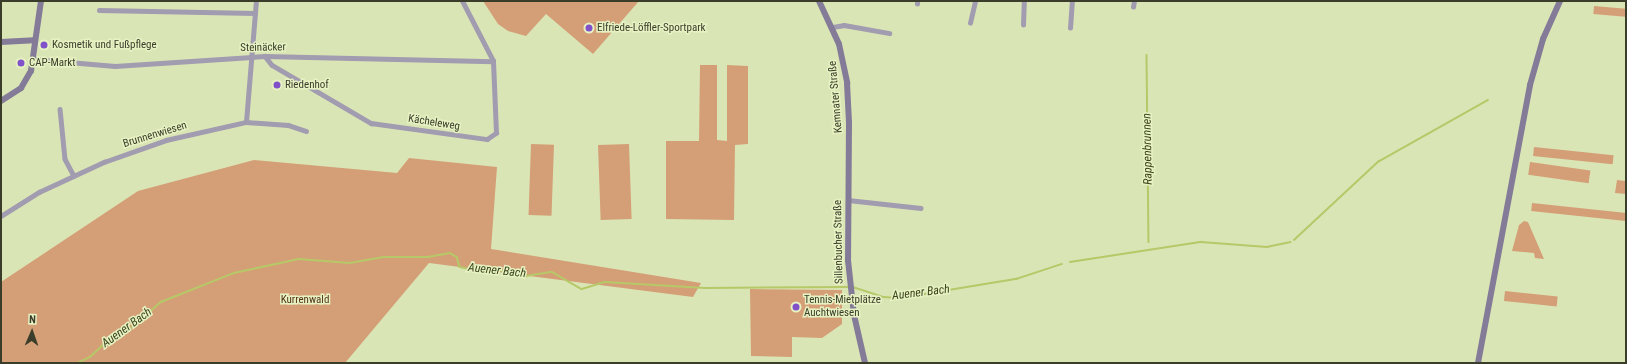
<!DOCTYPE html>
<html>
<head>
<meta charset="utf-8">
<style>
	body { margin:0 }
	#map { position:relative; width:1627px; height:364px; overflow:hidden; background:#dae5b6; font-family:"Roboto Condensed",sans-serif }
	div>[style] { position:absolute }
	[style*='--x'] { left:calc(var(--x)*1px); top:calc(var(--y)*1px); width:calc(var(--w)*1px); rotate:calc(var(--a)*1deg) }
	.green>* { inset:0; background:#d49f77; transform-origin:0 0 }
	.stream>* { height:1.5px; margin:-0.75px; padding:0 0.75px; transform-origin:0.75px; border-radius:0.75px; background:#b6c867 }
	.street>* { height:4.5px; margin:-2.25px; padding:0 2.25px; transform-origin:2.25px; border-radius:2.25px; background:#a19caf }
	.secondary>* { height:6px; margin:-3px; padding:0 3px; transform-origin:3px; border-radius:3px; background:#837b97 }
	.dots>* { width:11px; height:11px; translate:-50% -50%; box-sizing:border-box; border:2px solid #e7f2c3; border-radius:50% }
	span { translate:-50% -50%; white-space:nowrap; text-align:center; line-height:1.15; -webkit-text-stroke:3px #e7f2c3; paint-order:stroke }
	.poi-label { font-size:11px; color:#393d2a }
	.left { translate:0 -50%; text-align:left }
	.street-label { font-size:11px; color:#393d2a }
	.park-label { font-size:11px; color:#533217 }
	.water-label { font-size:12px; color:#3a4219; font-style:italic }
	.frame { position:absolute; inset:0; border:2px solid #393d2a; pointer-events:none }
	.north { position:absolute; left:12px; top:312px; width:40px; height:40px; -webkit-text-stroke:3px #e7f2c3; paint-order:stroke; rotate:2deg; font-size:11px; font-weight:700; line-height:16px; text-align:center; color:#393d2a }
	.north::after { content:''; display:block; margin:auto; width:14px; height:18px; background:#393d2a; clip-path:polygon(50% 0,100% 100%,50% 72%,0 100%) }
</style>
</head>
<body>
<div id="map">
	<div class="green">
		<i style="clip-path:polygon(483px 1px,639px 1px,593px 54px,546px 14px,526px 36px,508px 31px,498px 24px)"></i>
		<i style="left:1594px;top:6px;width:32px;height:8px;rotate:5deg"></i>
		<i style="clip-path:polygon(700px 65px,717px 65px,717px 140px,727px 141px,727px 65px,748px 66px,748px 144px,735px 145px,734px 220px,666px 219px,666px 141px,699px 141px)"></i>
		<i style="left:531px;top:144px;width:23px;height:71px;rotate:2deg"></i>
		<i style="left:629px;top:144px;width:75px;height:31px;rotate:88deg"></i>
		<i style="left:1534px;top:147px;width:80px;height:9px;rotate:6deg"></i>
		<i style="clip-path:polygon(409px 158px,497px 167px,491px 249px,701px 283px,693px 297px,429px 263px,345px 363px,1px 363px,1px 282px,138px 191px,254px 160px,397px 173px)"></i>
		<i style="left:1530px;top:162px;width:61px;height:13px;rotate:8deg"></i>
		<i style="clip-path:polygon(1617px 180px,1626px 181px,1626px 194px,1615px 193px)"></i>
		<i style="left:1532px;top:203px;width:95px;height:8px;rotate:6deg"></i>
		<i style="clip-path:polygon(1524px 221px,1528px 222px,1544px 259px,1535px 258px,1534px 253px,1512px 251px,1519px 225px)"></i>
		<i style="clip-path:polygon(750px 289px,842px 290px,842px 324px,822px 338px,792px 337px,792px 357px,751px 356px)"></i>
		<i style="left:1505px;top:291px;width:53px;height:10px;rotate:6deg"></i>
	</div>
	<div class="stream">
		<i style="--x:1147;--y:55;--w:187;--a:89.4"></i>
		<i style="--x:1294;--y:240;--w:115;--a:-42.9"></i>
		<i style="--x:1378;--y:162;--w:126;--a:-29.4"></i>
		<i style="--x:1070;--y:262;--w:133;--a:-8.7"></i>
		<i style="--x:1201;--y:242;--w:66;--a:4.3"></i>
		<i style="--x:1267;--y:247;--w:24;--a:-12"></i>
		<i style="--x:853;--y:287;--w:33;--a:18"></i>
		<i style="--x:884;--y:297;--w:16;--a:4"></i>
		<i style="--x:900;--y:298;--w:118;--a:-9.3"></i>
		<i style="--x:1016;--y:279;--w:48;--a:-18.1"></i>
		<i style="--x:78;--y:363;--w:13;--a:-27"></i>
		<i style="--x:90;--y:357;--w:23;--a:-43"></i>
		<i style="--x:107;--y:341;--w:30;--a:-28"></i>
		<i style="--x:133;--y:327;--w:38;--a:-42"></i>
		<i style="--x:161;--y:302;--w:79;--a:-21.7"></i>
		<i style="--x:234;--y:273;--w:66;--a:-12.2"></i>
		<i style="--x:299;--y:259;--w:51;--a:4.5"></i>
		<i style="--x:350;--y:263;--w:34;--a:-10"></i>
		<i style="--x:383;--y:257;--w:45;--a:0"></i>
		<i style="--x:428;--y:257;--w:22;--a:-10"></i>
		<i style="--x:450;--y:253;--w:8;--a:30"></i>
		<i style="--x:457;--y:257;--w:10;--a:73"></i>
		<i style="--x:460;--y:267;--w:19;--a:12"></i>
		<i style="--x:479;--y:271;--w:11;--a:-15"></i>
		<i style="--x:490;--y:268;--w:37;--a:13"></i>
		<i style="--x:526;--y:276;--w:26;--a:-9"></i>
		<i style="--x:552;--y:272;--w:34;--a:30"></i>
		<i style="--x:582;--y:289;--w:24;--a:-17"></i>
		<i style="--x:605;--y:282;--w:100;--a:3.4"></i>
		<i style="--x:705;--y:288;--w:144;--a:-0.4"></i>
	</div>
	<div class="street">
		<i style="--x:917;--y:4;--w:3;--a:-90"></i>
		<i style="--x:1133;--y:7;--w:6;--a:-81"></i>
		<i style="--x:99;--y:10;--w:156;--a:1.1"></i>
		<i style="--x:970;--y:23;--w:23;--a:-77"></i>
		<i style="--x:1023;--y:25;--w:24;--a:-88"></i>
		<i style="--x:833;--y:27;--w:11;--a:-10"></i>
		<i style="--x:844;--y:25;--w:46;--a:10.1"></i>
		<i style="--x:1070;--y:28;--w:27;--a:-86"></i>
		<i style="--x:265;--y:56;--w:11;--a:52"></i>
		<i style="--x:272;--y:65;--w:115;--a:30.4"></i>
		<i style="--x:371;--y:123;--w:117;--a:7.9"></i>
		<i style="--x:487;--y:139;--w:11;--a:-34"></i>
		<i style="--x:496;--y:133;--w:72;--a:-92.4"></i>
		<i style="--x:493;--y:61;--w:68;--a:-117.3"></i>
		<i style="--x:34;--y:59;--w:81;--a:4.9"></i>
		<i style="--x:115;--y:66;--w:150;--a:-3.8"></i>
		<i style="--x:265;--y:56;--w:228;--a:1.3"></i>
		<i style="--x:60;--y:109;--w:50;--a:84.3"></i>
		<i style="--x:65;--y:159;--w:19;--a:62"></i>
		<i style="--x:246;--y:122;--w:121;--a:-85.3"></i>
		<i style="--x:848;--y:200;--w:73;--a:6.3"></i>
		<i style="--x:1;--y:216;--w:45;--a:-32.3"></i>
		<i style="--x:39;--y:192;--w:72;--a:-24.8"></i>
		<i style="--x:104;--y:162;--w:66;--a:-19.5"></i>
		<i style="--x:166;--y:140;--w:82;--a:-12.7"></i>
		<i style="--x:246;--y:122;--w:42;--a:4.1"></i>
		<i style="--x:288;--y:125;--w:19;--a:18"></i>
	</div>
	<div class="secondary">
		<i style="--x:819;--y:1;--w:47;--a:65.1"></i>
		<i style="--x:839;--y:44;--w:40;--a:78"></i>
		<i style="--x:847;--y:83;--w:40;--a:87.1"></i>
		<i style="--x:849;--y:123;--w:137;--a:90.4"></i>
		<i style="--x:848;--y:260;--w:55;--a:83.8"></i>
		<i style="--x:854;--y:315;--w:49;--a:77.1"></i>
		<i style="--x:1;--y:42;--w:33;--a:-3"></i>
		<i style="--x:1;--y:101;--w:24;--a:-33"></i>
		<i style="--x:21;--y:88;--w:20;--a:-60"></i>
		<i style="--x:31;--y:71;--w:71;--a:-81.9"></i>
		<i style="--x:1478;--y:363;--w:283;--a:-79.4"></i>
		<i style="--x:1530;--y:85;--w:48;--a:-74.2"></i>
		<i style="--x:1543;--y:39;--w:42;--a:-65.9"></i>
	</div>
	<div class="dots">
		<i style="left:589px;top:28px;background:#8151ca"></i>
		<i style="left:44px;top:45px;background:#8151ca"></i>
		<i style="left:21px;top:63px;background:#8151ca"></i>
		<i style="left:277px;top:85px;background:#8151ca"></i>
		<i style="left:796px;top:307px;background:#8151ca"></i>
	</div>
	<div class="poi-label">
		<span class="left" style="left:597px;top:28px">Elfriede-Löffler-Sportpark</span>
		<span class="left" style="left:52px;top:45px">Kosmetik und Fußpflege</span>
		<span class="left" style="left:29px;top:63px">CAP-Markt</span>
		<span class="left" style="left:285px;top:85px">Riedenhof</span>
		<span class="left" style="left:804px;top:307px">Tennis-Mietplätze<br>Auchtwiesen</span>
	</div>
	<div class="street-label">
		<span style="left:263px;top:48px;rotate:-1deg">Steinäcker</span>
		<span style="left:836px;top:97px;rotate:-95deg">Kemnater Straße</span>
		<span style="left:434px;top:123px;rotate:9deg">Kächeleweg</span>
		<span style="left:155px;top:135px;rotate:-17deg">Brunnenwiesen</span>
		<span style="left:839px;top:242px;rotate:-91deg">Sillenbucher Straße</span>
	</div>
	<div class="park-label">
		<span style="left:305px;top:300px">Kurrenwald</span>
	</div>
	<div class="water-label">
		<span style="left:1148px;top:149px;rotate:-91deg">Rappenbrunnen</span>
		<span style="left:497px;top:271px;rotate:6deg">Auener Bach</span>
		<span style="left:921px;top:293px;rotate:-7deg">Auener Bach</span>
		<span style="left:127px;top:328px;rotate:-36deg">Auener Bach</span>
	</div>
	<div class="frame"></div>
	<div class="north">N</div>
</div>
</body>
</html>
